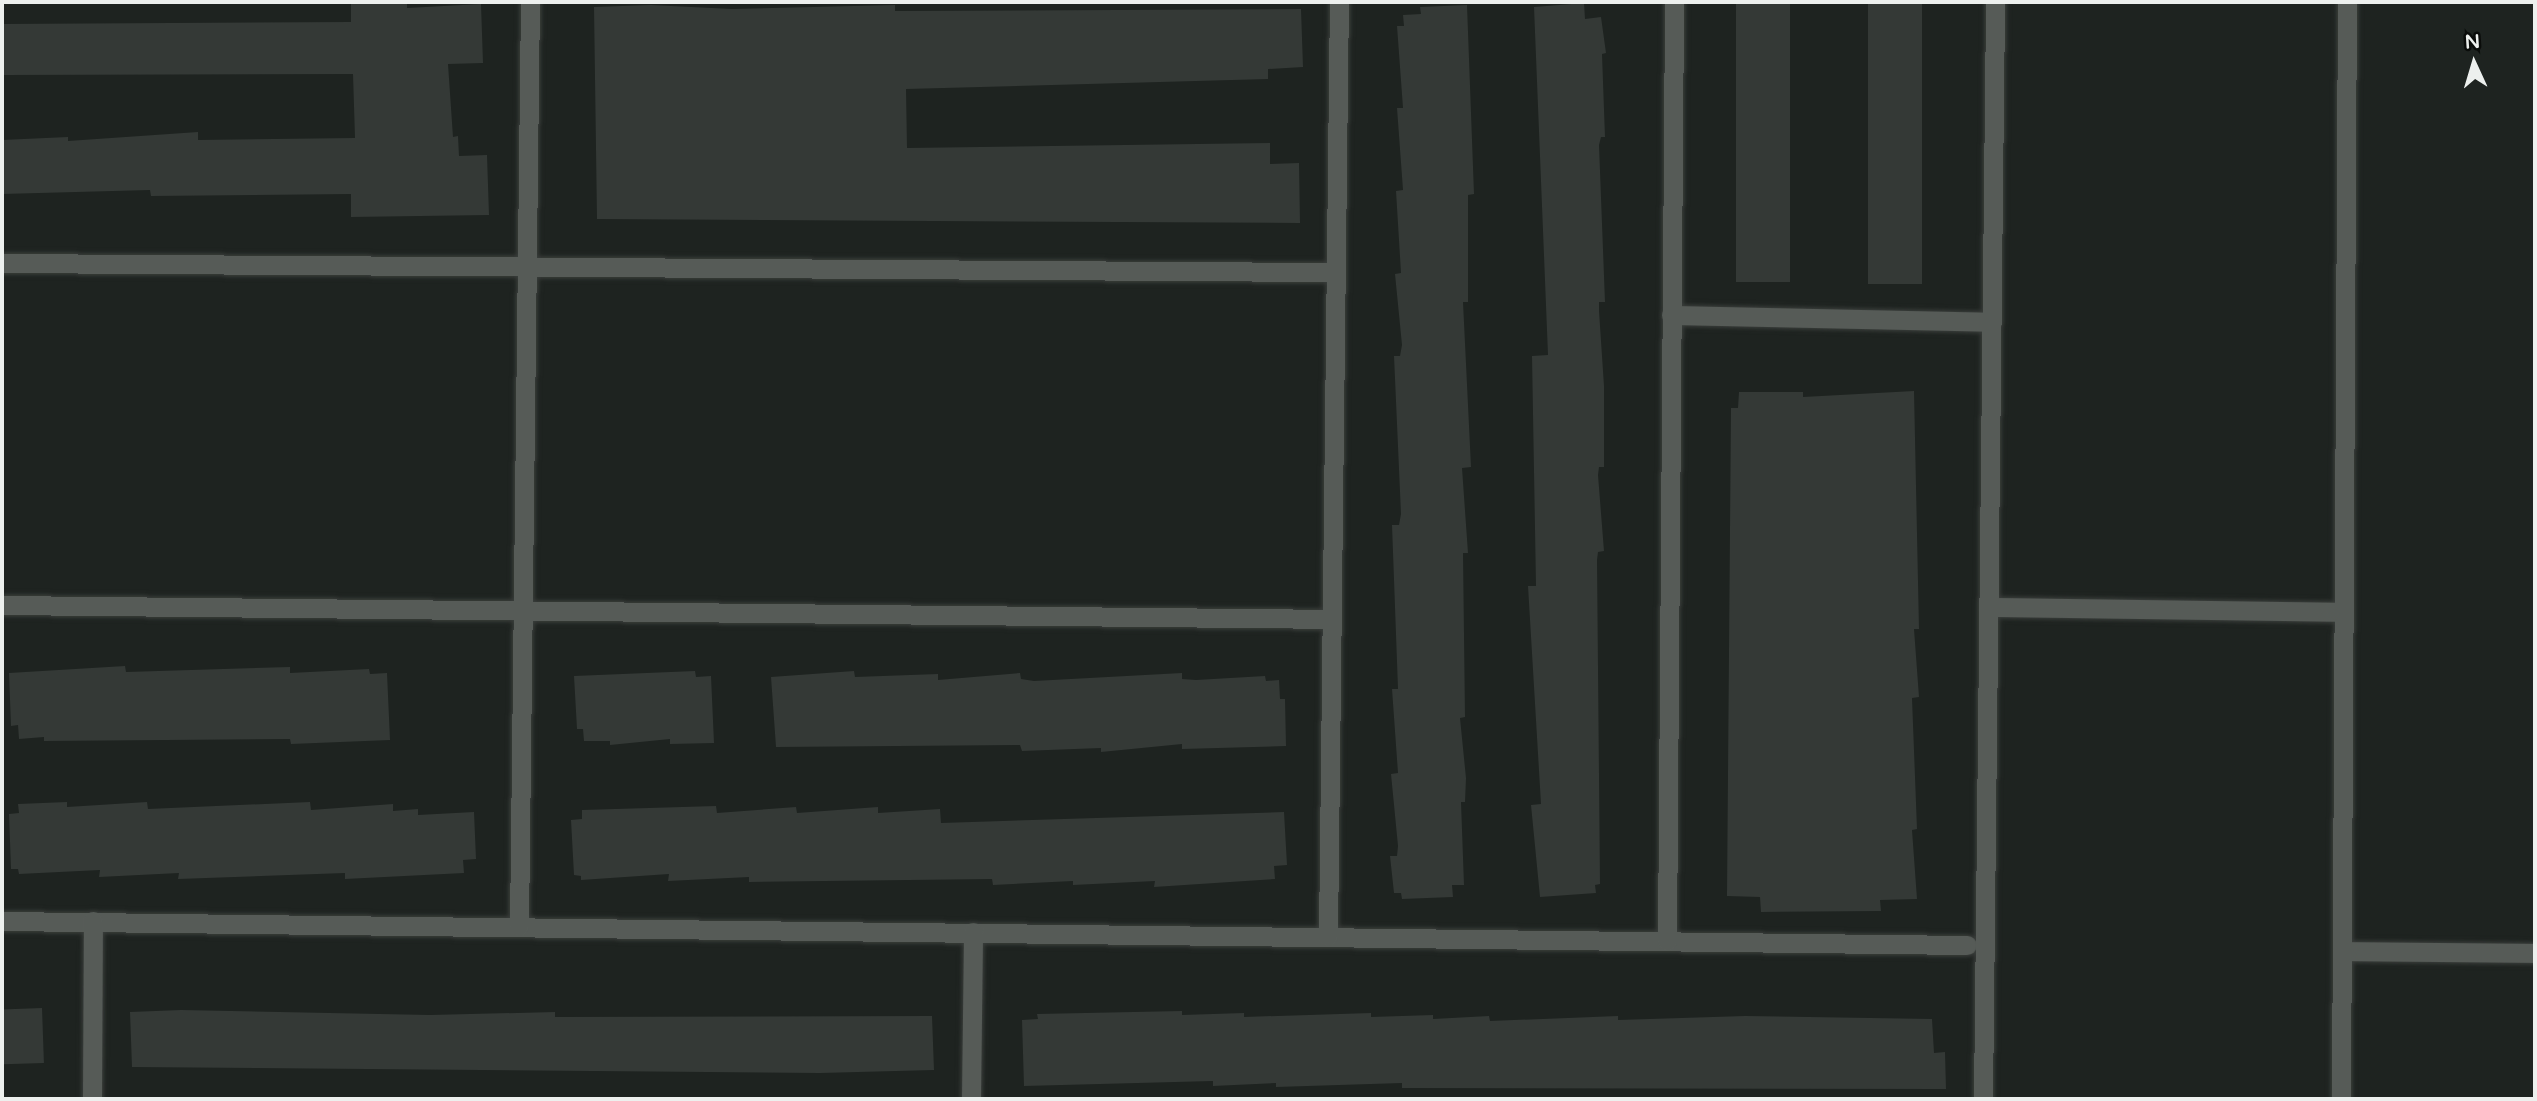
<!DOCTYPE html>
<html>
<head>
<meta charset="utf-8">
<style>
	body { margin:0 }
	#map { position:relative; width:2537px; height:1101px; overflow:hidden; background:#1e2320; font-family:"Varela Round",sans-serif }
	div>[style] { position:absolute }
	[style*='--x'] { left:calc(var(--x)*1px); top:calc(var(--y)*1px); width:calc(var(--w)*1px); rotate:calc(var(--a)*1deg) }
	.building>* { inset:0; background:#343936; transform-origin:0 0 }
	.roads { filter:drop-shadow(0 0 2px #3a3e3b) drop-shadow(0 0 2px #3a3e3b) }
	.minor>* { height:19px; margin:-9.5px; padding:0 9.5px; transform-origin:9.5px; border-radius:9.5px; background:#565b57 }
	span { translate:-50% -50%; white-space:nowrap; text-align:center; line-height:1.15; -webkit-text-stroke:7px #0a0c0a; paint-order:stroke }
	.frame { position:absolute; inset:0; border:4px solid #edf0ee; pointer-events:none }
	.north { position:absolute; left:2439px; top:28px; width:70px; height:70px; -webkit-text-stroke:5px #0a0c0a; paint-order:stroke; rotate:356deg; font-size:19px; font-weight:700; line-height:28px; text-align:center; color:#edf0ee }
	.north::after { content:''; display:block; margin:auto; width:24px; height:32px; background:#edf0ee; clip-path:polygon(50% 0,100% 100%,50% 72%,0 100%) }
</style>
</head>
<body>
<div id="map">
	<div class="building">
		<i style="clip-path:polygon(407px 2px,407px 8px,481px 4px,483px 63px,448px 64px,453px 137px,458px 136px,459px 156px,487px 155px,489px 215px,351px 217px,351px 194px,151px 196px,150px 190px,2px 194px,2px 140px,68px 137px,68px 141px,198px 132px,198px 140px,355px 138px,353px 74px,2px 75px,2px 24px,351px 22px,351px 4px)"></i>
		<i style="left:1736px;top:2px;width:54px;height:280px"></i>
		<i style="left:1868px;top:2px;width:54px;height:282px"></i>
		<i style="clip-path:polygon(1584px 3px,1585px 19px,1601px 17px,1606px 53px,1602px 54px,1605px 137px,1601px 137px,1599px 145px,1605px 302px,1599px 302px,1599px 311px,1604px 386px,1604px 467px,1599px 467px,1598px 475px,1604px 551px,1598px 552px,1597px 560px,1600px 884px,1595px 885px,1596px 893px,1540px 897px,1531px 805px,1541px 804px,1528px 586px,1536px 586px,1532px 356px,1548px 355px,1534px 7px)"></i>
		<i style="clip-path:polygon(651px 5px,732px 9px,895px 5px,895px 11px,1301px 9px,1303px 67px,1268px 69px,1268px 79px,906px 89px,907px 148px,1270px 143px,1270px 164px,1299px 163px,1300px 223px,597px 219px,594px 7px)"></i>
		<i style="clip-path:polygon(1467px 5px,1474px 194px,1468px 195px,1468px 302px,1463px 302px,1471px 467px,1462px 468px,1468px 553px,1463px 553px,1465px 717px,1460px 718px,1466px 778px,1465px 802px,1461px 802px,1464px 885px,1452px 885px,1453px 897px,1402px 899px,1401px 893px,1394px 893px,1390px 856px,1397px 856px,1398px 846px,1391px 774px,1398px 773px,1392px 689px,1398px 689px,1392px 525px,1399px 525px,1401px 514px,1394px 356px,1400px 356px,1402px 345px,1395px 274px,1401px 273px,1396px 191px,1403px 190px,1397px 108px,1403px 108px,1397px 26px,1404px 26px,1403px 15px,1421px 14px,1420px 7px)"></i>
		<i style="clip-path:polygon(1914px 391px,1919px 629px,1914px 629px,1919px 697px,1912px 698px,1917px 829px,1912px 830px,1917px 899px,1880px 900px,1881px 911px,1761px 912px,1760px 897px,1727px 896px,1731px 408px,1738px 408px,1739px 392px,1803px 392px,1803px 397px)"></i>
		<i style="clip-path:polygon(125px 666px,126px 672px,290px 667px,290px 673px,369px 669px,370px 674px,387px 673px,390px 740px,291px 744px,290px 739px,44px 741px,44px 737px,19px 739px,18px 725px,11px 726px,9px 673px)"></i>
		<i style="clip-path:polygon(695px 671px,696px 677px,711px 676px,714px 743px,670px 744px,670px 739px,610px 745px,610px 741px,584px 741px,583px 729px,577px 729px,574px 676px)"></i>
		<i style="clip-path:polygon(854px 671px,855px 677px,938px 674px,938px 680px,1020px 673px,1021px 679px,1034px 681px,1182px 673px,1182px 679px,1196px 680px,1265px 676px,1266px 681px,1279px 680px,1280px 699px,1285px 699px,1286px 746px,1182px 749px,1182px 744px,1101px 752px,1101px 748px,1022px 751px,1020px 745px,776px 747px,771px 677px)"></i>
		<i style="clip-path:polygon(67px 802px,67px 807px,147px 802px,148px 809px,310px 802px,311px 810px,393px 804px,393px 811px,418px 809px,418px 815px,474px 812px,476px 859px,463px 860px,464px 873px,345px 879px,345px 873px,178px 879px,179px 873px,99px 877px,100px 870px,19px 874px,18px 869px,11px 869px,9px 814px,19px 813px,18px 804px)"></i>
		<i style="clip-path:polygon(716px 806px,717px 813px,796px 807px,797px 813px,878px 807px,878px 813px,940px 809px,941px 823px,1284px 812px,1287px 865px,1274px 866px,1275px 879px,1154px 887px,1155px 881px,1073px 885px,1073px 881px,993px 885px,992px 879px,749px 882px,749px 877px,668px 881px,669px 874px,581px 880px,581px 876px,574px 875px,571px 820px,582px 819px,582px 810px)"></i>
		<i style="left:42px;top:1008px;width:55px;height:40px;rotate:88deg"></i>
		<i style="clip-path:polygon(181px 1010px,430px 1015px,555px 1012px,555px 1017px,932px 1016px,934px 1070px,820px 1073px,132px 1067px,130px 1012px)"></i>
		<i style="clip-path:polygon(1182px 1011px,1182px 1015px,1244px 1013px,1244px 1017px,1371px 1013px,1371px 1017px,1433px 1015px,1433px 1019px,1489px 1016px,1490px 1021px,1618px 1016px,1618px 1020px,1745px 1016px,1932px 1019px,1934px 1053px,1945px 1052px,1946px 1089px,1402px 1088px,1402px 1083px,1276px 1087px,1276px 1083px,1213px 1086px,1213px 1081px,1024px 1086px,1022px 1020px,1038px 1019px,1037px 1014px)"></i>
	</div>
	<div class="roads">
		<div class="minor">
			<i style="--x:2;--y:263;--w:1334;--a:0.39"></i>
			<i style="--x:1671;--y:315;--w:321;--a:1.2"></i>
			<i style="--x:2;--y:605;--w:1330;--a:0.6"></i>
			<i style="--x:1988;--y:607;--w:356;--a:0.8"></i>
			<i style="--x:2;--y:921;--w:1965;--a:0.7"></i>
			<i style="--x:519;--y:926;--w:924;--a:-89.32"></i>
			<i style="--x:1328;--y:936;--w:934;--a:-89.33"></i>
			<i style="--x:1667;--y:941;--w:939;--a:-89.57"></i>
			<i style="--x:2342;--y:951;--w:193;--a:0.6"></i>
			<i style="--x:92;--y:1099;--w:178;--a:-89.7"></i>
			<i style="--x:971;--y:1099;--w:167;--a:-89.3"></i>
			<i style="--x:1983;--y:1099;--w:1097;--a:-89.37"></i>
			<i style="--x:2341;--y:1099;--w:1097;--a:-89.69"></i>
		</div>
	</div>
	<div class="frame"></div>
	<div class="north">N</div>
</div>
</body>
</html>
